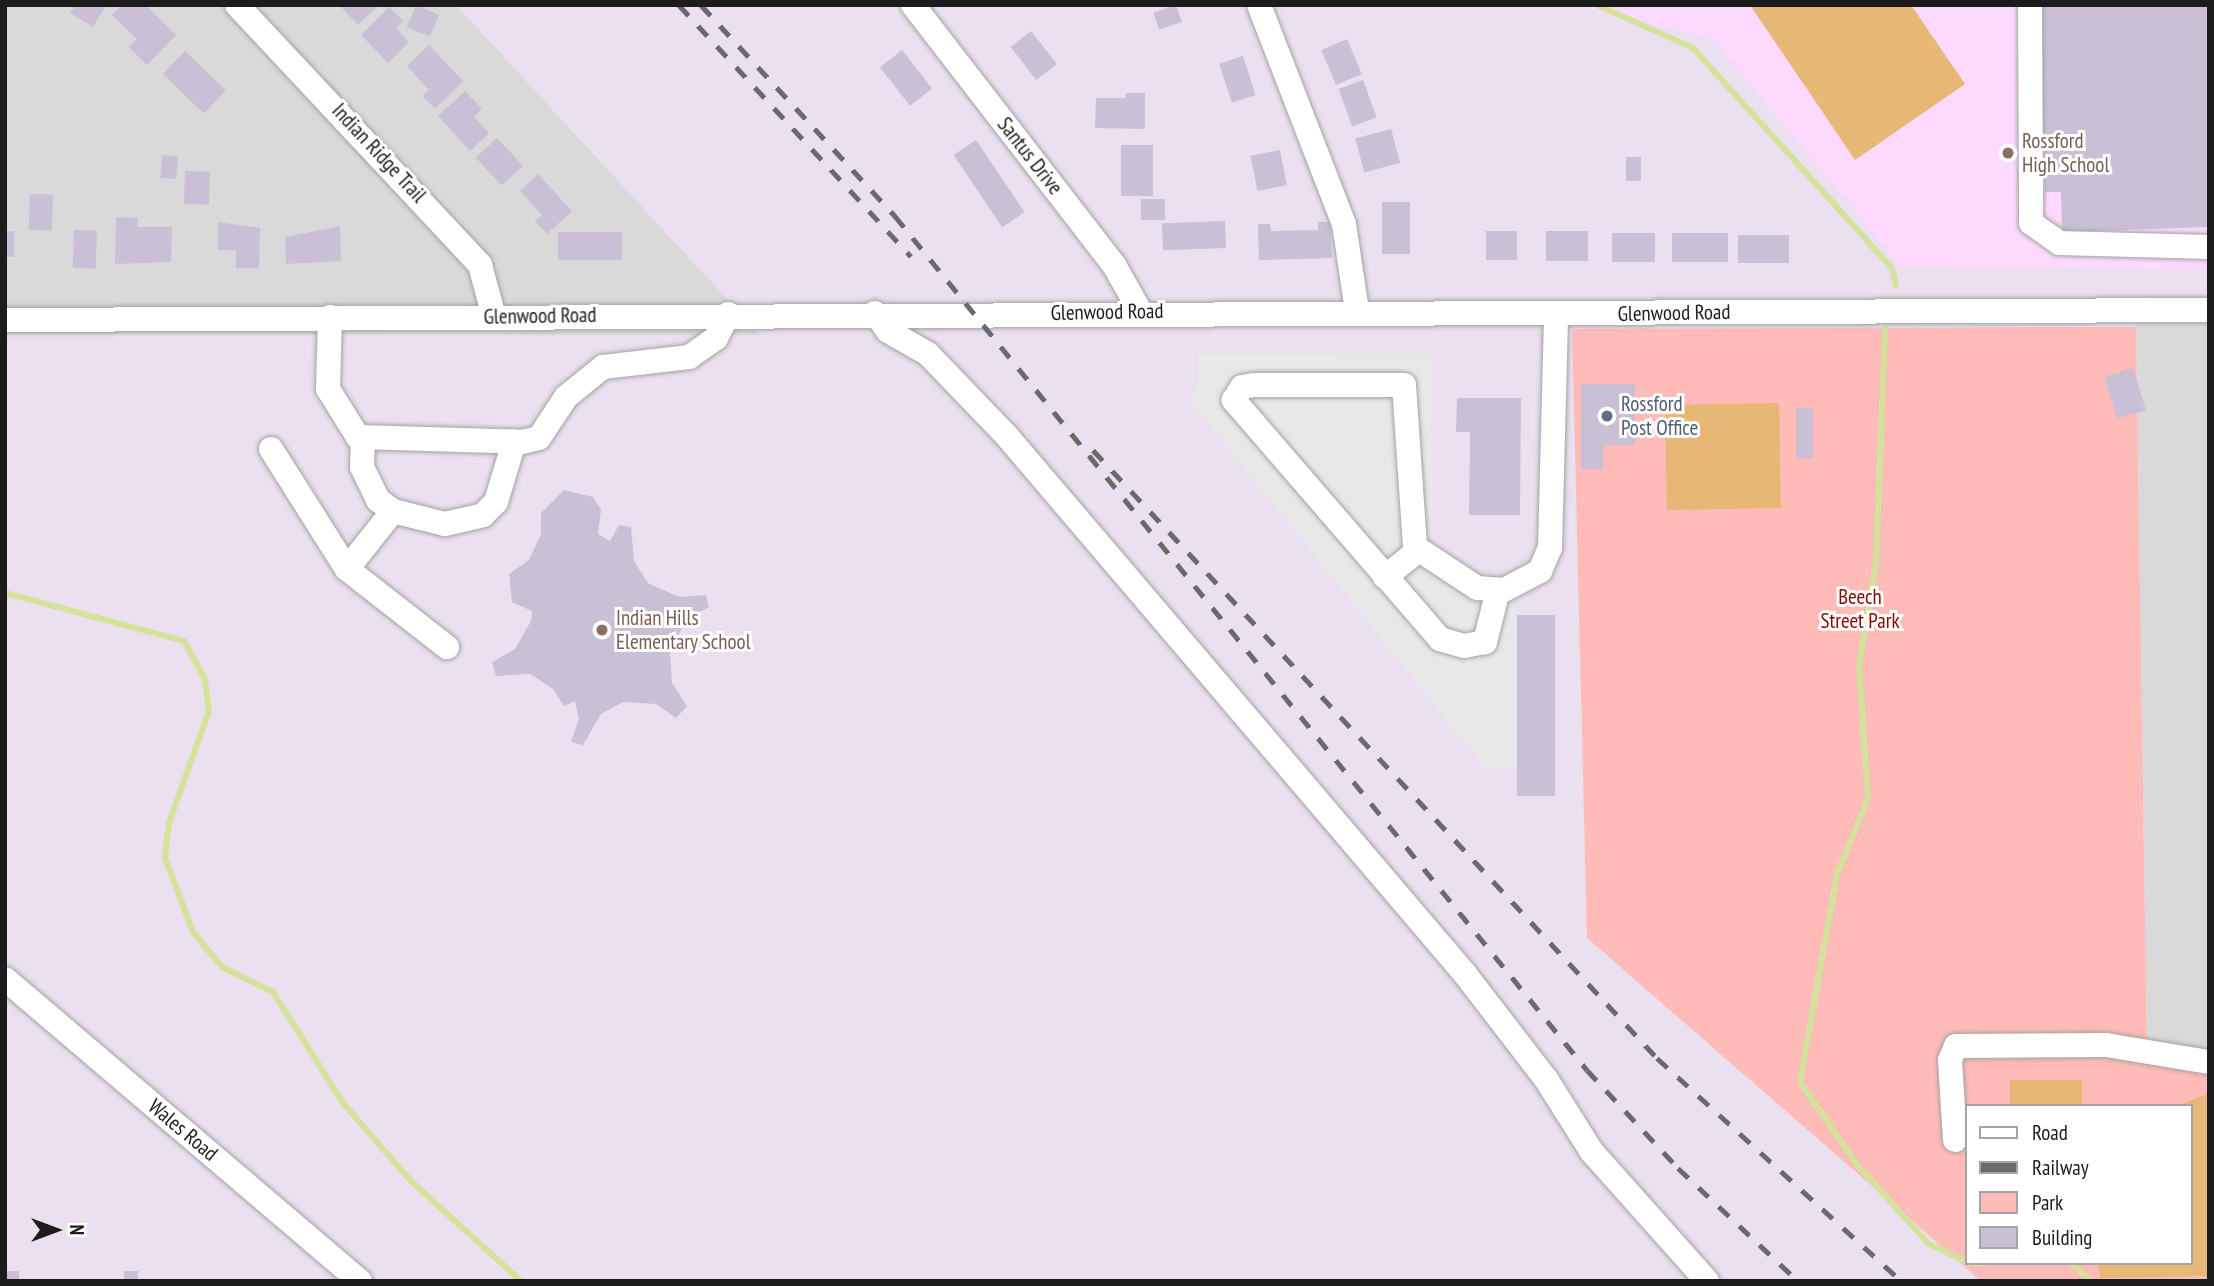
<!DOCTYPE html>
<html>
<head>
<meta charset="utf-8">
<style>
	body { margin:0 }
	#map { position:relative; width:2214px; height:1286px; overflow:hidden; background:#eae0ef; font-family:"PT Sans Narrow",sans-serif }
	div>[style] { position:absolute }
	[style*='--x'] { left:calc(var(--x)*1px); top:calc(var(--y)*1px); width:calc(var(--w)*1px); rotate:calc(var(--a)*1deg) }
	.residential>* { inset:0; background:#d9d9da }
	.education>* { inset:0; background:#fed9ff }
	.park>* { inset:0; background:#ffbbb7 }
	.pitch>* { inset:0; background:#e7b775; transform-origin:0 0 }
	.parking>* { inset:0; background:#e8e8e8 }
	.stream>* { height:6px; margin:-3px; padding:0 3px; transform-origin:3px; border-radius:3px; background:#d4e29c }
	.building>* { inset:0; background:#c9c0d6; transform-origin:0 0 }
	.roads { filter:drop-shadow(0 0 2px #a3a3a3) drop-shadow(0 0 2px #a3a3a3) }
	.minor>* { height:24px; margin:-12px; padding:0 12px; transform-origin:12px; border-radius:12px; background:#fff }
	.rail>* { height:5px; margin-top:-2.5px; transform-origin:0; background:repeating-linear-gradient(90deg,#6a6a6a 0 14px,transparent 0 28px) }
	.dots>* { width:19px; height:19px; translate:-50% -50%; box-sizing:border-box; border:4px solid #fff; border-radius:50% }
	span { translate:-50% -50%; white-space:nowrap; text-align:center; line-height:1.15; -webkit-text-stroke:6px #fff; paint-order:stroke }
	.education-label { font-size:21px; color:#785e54 }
	.left { translate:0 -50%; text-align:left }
	.street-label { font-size:21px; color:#1c1c1c }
	.service-label { font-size:21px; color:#4e5e75 }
	.park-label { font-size:21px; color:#840700 }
	.frame { position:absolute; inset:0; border:7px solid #1c1c1c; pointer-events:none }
	.legend { position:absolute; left:1965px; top:1104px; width:228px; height:161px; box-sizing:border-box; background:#fff; border:2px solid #a4a4a4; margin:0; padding:9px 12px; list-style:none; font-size:21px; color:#1c1c1c }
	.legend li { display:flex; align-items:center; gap:14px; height:35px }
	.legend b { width:35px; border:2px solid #a4a4a4 }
	.north { position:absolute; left:21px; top:1195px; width:70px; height:70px; -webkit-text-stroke:5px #fff; paint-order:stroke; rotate:90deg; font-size:19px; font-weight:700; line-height:28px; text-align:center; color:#1c1c1c }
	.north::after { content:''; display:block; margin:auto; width:24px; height:32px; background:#1c1c1c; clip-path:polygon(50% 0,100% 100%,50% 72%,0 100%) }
</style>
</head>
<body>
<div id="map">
	<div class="residential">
		<i style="clip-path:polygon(5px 5px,456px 5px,760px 335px,5px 334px)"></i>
		<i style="clip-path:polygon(2142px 296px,2209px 297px,2209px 1059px,2147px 1056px,2136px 327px)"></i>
	</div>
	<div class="education">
		<i style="clip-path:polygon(1572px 5px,2209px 5px,2209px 269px,1901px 267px,1713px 39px)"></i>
	</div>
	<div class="park">
		<i style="clip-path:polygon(evenodd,2136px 327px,2147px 1055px,2209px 1059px,2209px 1281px,1981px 1281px,1587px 938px,1572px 329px,2136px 327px,1967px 1106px,2191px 1106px,2191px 1263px,1967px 1263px,1967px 1106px)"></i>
	</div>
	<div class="pitch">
		<i style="clip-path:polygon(1750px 5px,1911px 5px,1965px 84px,1855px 160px)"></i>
		<i style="left:1779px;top:403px;width:105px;height:114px;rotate:89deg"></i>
		<i style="left:2082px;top:1080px;width:26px;height:72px;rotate:90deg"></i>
		<i style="clip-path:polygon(2209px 1093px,2209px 1276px,2100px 1278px,2098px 1263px,2191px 1263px,2191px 1106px,2178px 1106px)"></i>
	</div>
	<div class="parking">
		<i style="clip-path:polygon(1432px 354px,1432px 547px,1464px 575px,1501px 581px,1517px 615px,1517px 769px,1486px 769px,1189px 399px,1198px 389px,1199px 355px)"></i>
	</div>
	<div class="stream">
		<i style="--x:1597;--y:5;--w:105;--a:24.1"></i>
		<i style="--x:1693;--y:48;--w:297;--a:47.9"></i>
		<i style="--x:1892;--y:268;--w:18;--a:77"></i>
		<i style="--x:1885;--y:328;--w:234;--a:92.2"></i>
		<i style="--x:1876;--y:562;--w:105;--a:99.3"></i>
		<i style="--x:1859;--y:666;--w:133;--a:86.1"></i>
		<i style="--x:1868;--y:799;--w:81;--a:112.5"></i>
		<i style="--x:1837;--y:874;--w:211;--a:100.1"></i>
		<i style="--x:1800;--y:1082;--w:102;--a:55.4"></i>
		<i style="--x:1858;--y:1166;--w:105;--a:47.7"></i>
		<i style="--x:1929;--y:1244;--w:42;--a:25.3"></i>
		<i style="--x:5;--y:593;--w:185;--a:15"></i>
		<i style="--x:184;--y:641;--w:43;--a:61.1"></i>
		<i style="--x:205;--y:679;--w:32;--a:83"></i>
		<i style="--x:209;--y:711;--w:119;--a:109.7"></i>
		<i style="--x:169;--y:823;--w:35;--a:97"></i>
		<i style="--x:165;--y:858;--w:79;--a:69.3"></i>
		<i style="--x:193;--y:932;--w:45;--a:50.4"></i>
		<i style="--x:222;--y:967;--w:57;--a:26.1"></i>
		<i style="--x:273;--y:992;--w:131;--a:57.8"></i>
		<i style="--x:343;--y:1103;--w:103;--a:48.9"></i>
		<i style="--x:411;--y:1181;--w:149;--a:42.3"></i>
		<i style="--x:1969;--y:1263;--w:17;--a:0"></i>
		<i style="--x:2071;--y:1263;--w:27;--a:42"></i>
	</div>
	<div class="building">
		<i style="clip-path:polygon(75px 5px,106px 5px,93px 27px,70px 13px)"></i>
		<i style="clip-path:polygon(121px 5px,146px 5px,176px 35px,147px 65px,129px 47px,137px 39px,112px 15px)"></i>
		<i style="clip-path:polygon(339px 5px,379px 5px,358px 25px)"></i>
		<i style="left:416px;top:5px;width:25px;height:24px;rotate:23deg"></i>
		<i style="left:1176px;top:5px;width:18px;height:24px;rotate:71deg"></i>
		<i style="clip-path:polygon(2039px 5px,2209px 5px,2209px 227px,2062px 232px,2061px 192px,2045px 192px)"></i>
		<i style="clip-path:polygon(389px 7px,403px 21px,396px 28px,409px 42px,388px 63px,361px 35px)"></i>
		<i style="left:1031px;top:31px;width:42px;height:26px;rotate:52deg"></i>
		<i style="left:1347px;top:39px;width:38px;height:28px;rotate:67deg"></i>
		<i style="clip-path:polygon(429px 45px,463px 81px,435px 109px,422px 96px,429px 90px,407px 66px)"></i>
		<i style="left:902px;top:50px;width:49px;height:28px;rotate:52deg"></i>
		<i style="left:185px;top:51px;width:57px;height:32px;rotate:44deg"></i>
		<i style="left:1243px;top:56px;width:41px;height:25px;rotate:72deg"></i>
		<i style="left:1363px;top:80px;width:40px;height:26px;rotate:70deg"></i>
		<i style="clip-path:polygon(465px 91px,482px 109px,474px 117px,489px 133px,470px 151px,438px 116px)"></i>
		<i style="clip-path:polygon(1126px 93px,1145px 93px,1145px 129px,1095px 128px,1096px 98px,1126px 98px)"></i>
		<i style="left:1391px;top:129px;width:35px;height:37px;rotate:75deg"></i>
		<i style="left:497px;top:138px;width:38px;height:29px;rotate:47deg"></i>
		<i style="left:976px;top:140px;width:87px;height:27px;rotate:56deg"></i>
		<i style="left:1121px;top:145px;width:32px;height:51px"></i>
		<i style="left:1280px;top:150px;width:36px;height:30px;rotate:79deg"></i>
		<i style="left:162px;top:155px;width:16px;height:23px;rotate:4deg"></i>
		<i style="left:1626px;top:157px;width:15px;height:24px"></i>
		<i style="left:185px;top:171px;width:25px;height:33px;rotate:2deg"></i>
		<i style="clip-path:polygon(538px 174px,572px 211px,547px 234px,535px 221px,542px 215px,520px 191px)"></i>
		<i style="left:30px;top:194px;width:23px;height:36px;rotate:2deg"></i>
		<i style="left:1141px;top:199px;width:24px;height:21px"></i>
		<i style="left:1382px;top:202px;width:28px;height:52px"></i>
		<i style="clip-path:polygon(116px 217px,138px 218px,137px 227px,172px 227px,171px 262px,115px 264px)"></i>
		<i style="left:1225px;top:221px;width:27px;height:63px;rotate:88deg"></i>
		<i style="clip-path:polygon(218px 222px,260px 228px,259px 268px,236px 268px,236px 250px,218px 250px)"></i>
		<i style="clip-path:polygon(1318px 222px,1330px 222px,1332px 258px,1259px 260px,1258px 224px,1270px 224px,1271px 231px,1318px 230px)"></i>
		<i style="clip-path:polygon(340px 226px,341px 261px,286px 264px,285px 237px)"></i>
		<i style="left:74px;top:230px;width:23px;height:38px;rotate:2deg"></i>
		<i style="left:5px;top:231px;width:9px;height:26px"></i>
		<i style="left:1486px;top:231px;width:31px;height:29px"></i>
		<i style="left:1546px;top:231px;width:42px;height:30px"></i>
		<i style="left:622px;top:232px;width:28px;height:64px;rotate:90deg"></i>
		<i style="left:1612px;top:233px;width:43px;height:29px"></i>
		<i style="left:1672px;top:233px;width:56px;height:29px"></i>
		<i style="left:1738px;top:235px;width:51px;height:28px"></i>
		<i style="left:2133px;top:368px;width:44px;height:30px;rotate:73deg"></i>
		<i style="clip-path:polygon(1581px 384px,1635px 384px,1635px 445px,1603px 445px,1603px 469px,1581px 469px)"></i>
		<i style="clip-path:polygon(1457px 398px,1521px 398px,1520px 515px,1469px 515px,1470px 432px,1456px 432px)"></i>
		<i style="left:1796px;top:408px;width:17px;height:50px"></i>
		<i style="clip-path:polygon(564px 490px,593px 497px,601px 510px,598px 534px,610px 541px,619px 525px,631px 527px,634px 561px,648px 583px,679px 597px,706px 595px,709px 607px,687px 619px,670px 650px,672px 683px,687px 706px,676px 718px,656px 704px,623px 702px,601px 714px,583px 745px,571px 742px,579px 719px,575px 701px,564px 706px,553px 689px,530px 674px,496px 676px,492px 662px,515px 649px,531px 621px,532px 611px,512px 602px,509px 574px,529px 560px,541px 534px,541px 513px)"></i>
		<i style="left:1517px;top:615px;width:38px;height:181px"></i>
		<i style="left:5px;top:1271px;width:14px;height:10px"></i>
		<i style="left:124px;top:1271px;width:14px;height:10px"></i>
	</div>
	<div class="roads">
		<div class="minor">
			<i style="--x:237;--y:5;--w:356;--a:46.9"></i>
			<i style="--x:480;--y:265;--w:54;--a:74.9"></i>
			<i style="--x:913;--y:5;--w:329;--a:52.3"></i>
			<i style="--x:1114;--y:265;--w:53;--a:60.5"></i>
			<i style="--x:1259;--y:5;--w:235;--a:68.8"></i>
			<i style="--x:1344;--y:224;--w:88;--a:81.5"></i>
			<i style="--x:2030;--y:5;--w:218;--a:89.7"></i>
			<i style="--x:2031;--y:223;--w:35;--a:35"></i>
			<i style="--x:2060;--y:243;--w:149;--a:1.5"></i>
			<i style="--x:875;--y:313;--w:22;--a:54"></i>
			<i style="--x:888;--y:331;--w:46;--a:29.9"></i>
			<i style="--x:928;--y:354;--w:112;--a:46.1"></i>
			<i style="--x:1006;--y:435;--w:708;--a:49.58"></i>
			<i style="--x:1465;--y:974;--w:133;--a:52.4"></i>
			<i style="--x:1546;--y:1079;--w:86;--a:57.8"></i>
			<i style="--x:1592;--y:1152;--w:173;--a:48.3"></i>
			<i style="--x:330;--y:317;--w:72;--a:91.6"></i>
			<i style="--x:328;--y:389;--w:57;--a:58"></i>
			<i style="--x:358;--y:437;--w:164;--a:1.7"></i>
			<i style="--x:522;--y:442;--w:17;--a:-13"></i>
			<i style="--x:539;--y:438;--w:49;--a:-56.6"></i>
			<i style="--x:566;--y:397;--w:48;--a:-39"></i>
			<i style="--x:603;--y:367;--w:87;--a:-6.6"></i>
			<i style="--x:689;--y:357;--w:33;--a:-35"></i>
			<i style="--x:716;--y:338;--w:27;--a:-63"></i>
			<i style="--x:5;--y:320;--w:2204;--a:-0.26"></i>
			<i style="--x:363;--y:438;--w:29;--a:92"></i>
			<i style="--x:362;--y:467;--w:37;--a:64"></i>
			<i style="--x:378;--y:500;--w:19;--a:36"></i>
			<i style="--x:393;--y:511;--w:54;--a:14"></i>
			<i style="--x:445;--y:524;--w:39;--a:-13"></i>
			<i style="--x:483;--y:515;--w:18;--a:-45"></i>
			<i style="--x:496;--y:502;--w:63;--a:-73.3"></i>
			<i style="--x:271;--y:449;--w:142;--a:57.7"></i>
			<i style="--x:347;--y:569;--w:127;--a:38"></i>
			<i style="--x:347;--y:569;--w:74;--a:-51.6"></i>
			<i style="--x:1385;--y:577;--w:43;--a:-38.5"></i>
			<i style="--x:1498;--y:590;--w:54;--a:104"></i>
			<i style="--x:1485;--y:642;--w:21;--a:169"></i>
			<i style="--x:1464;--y:646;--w:25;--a:-164"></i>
			<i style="--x:1440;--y:639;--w:316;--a:-130.8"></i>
			<i style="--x:1234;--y:400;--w:15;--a:-58"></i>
			<i style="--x:1242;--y:387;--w:13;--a:-9"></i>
			<i style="--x:1255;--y:385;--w:149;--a:0"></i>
			<i style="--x:1404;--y:385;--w:162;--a:86.1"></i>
			<i style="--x:1415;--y:547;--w:74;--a:33.5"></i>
			<i style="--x:1477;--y:588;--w:27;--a:4"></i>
			<i style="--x:1504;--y:590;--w:41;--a:-27.8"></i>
			<i style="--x:1540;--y:571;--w:25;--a:-67"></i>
			<i style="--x:1550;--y:548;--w:235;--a:-88.5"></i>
			<i style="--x:5;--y:979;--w:466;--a:40.4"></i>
			<i style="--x:1955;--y:1140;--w:80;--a:-93.6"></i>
			<i style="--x:1950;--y:1060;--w:15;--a:-67"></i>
			<i style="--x:1956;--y:1046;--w:150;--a:-0.4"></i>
			<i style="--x:2106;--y:1045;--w:104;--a:9.4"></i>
		</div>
	</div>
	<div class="rail">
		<i style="--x:679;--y:5;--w:342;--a:47.3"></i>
		<i style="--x:701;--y:5;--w:287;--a:47.4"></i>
		<i style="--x:895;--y:216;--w:1099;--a:50.98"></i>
		<i style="--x:1587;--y:1070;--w:134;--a:47.1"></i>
		<i style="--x:1678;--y:1168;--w:165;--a:43.3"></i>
		<i style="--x:1093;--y:450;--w:829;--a:47.15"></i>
		<i style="--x:1657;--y:1058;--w:331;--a:42.4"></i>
	</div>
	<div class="dots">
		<i style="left:2008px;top:153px;background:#8d6e63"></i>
		<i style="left:1607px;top:416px;background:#5c6f8a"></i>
		<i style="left:602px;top:630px;background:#8d6e63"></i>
	</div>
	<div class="education-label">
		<span class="left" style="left:2022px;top:153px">Rossford<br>High School</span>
		<span class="left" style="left:616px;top:630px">Indian Hills<br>Elementary School</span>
	</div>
	<div class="street-label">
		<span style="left:379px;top:153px;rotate:47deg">Indian Ridge Trail</span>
		<span style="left:1030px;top:156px;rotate:52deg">Santus Drive</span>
		<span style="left:1107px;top:312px;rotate:-1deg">Glenwood Road</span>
		<span style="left:1674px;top:313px;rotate:-1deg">Glenwood Road</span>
		<span style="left:540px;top:316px;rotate:-1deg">Glenwood Road</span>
		<span style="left:183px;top:1130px;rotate:40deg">Wales Road</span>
	</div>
	<div class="service-label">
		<span class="left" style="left:1621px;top:416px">Rossford<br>Post Office</span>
	</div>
	<div class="park-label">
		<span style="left:1860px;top:609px">Beech<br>Street Park</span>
	</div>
	<div class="frame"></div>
	<ul class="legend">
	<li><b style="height:9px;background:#fff"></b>Road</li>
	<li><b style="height:9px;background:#6a6a6a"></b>Railway</li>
	<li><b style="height:19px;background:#ffbbb7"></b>Park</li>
	<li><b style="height:19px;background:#c9c0d6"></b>Building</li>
	</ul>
	<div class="north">N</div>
</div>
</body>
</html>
